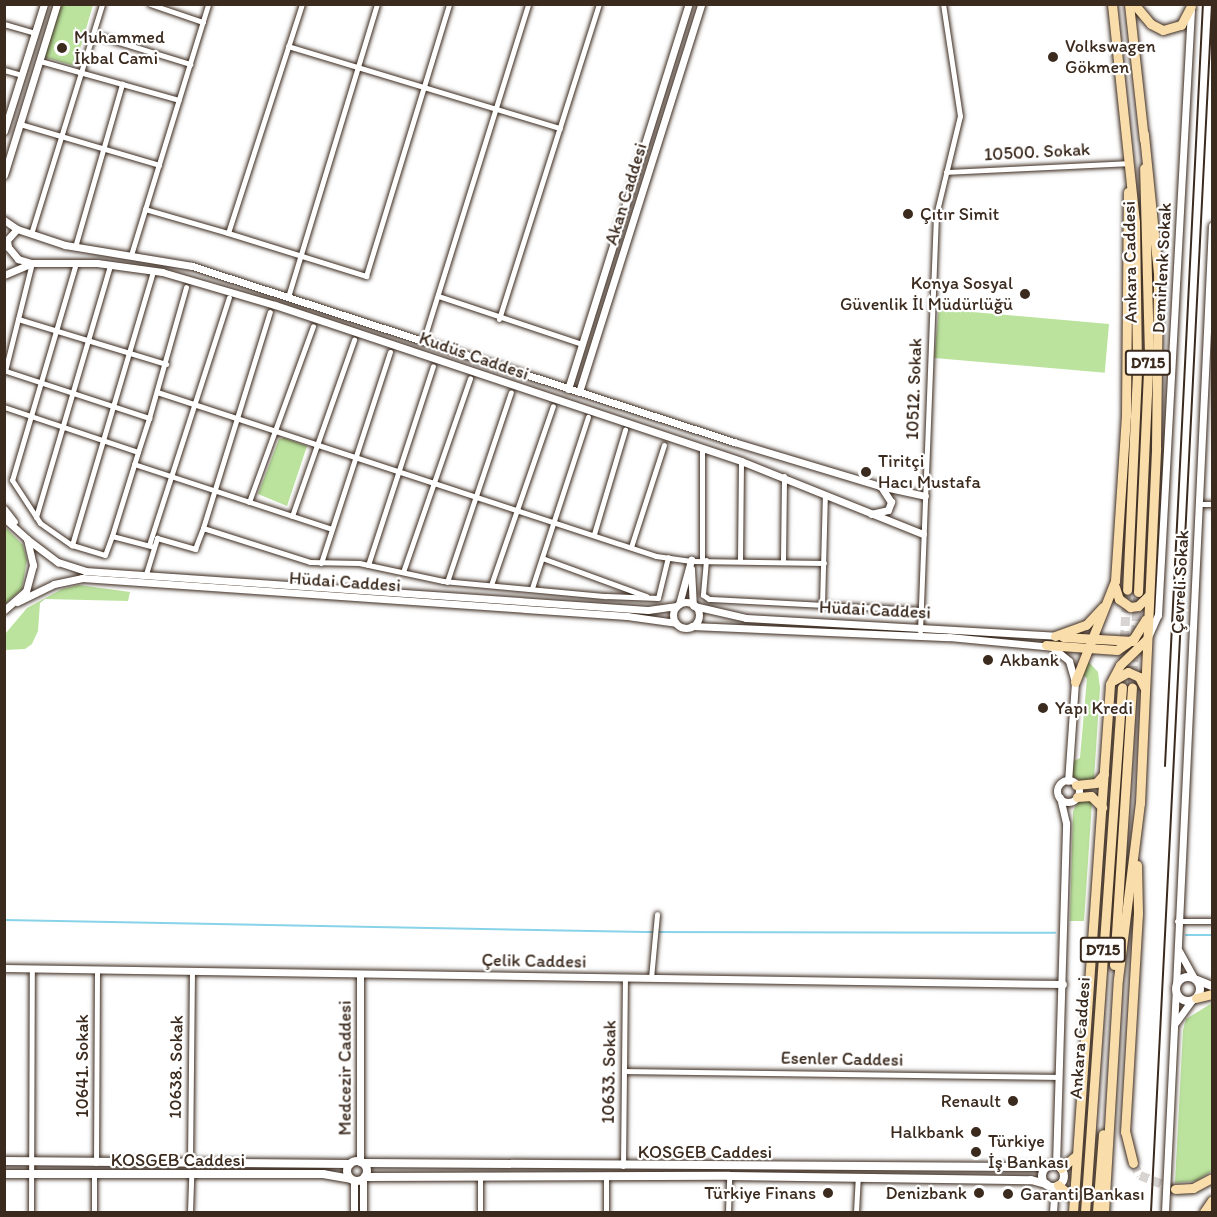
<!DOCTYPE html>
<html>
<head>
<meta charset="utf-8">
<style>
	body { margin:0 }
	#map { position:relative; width:1217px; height:1217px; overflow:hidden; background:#fff; font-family:Itim,sans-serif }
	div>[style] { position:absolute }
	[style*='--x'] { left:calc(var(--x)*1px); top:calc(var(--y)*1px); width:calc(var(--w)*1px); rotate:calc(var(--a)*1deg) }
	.green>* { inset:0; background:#bbe39e; transform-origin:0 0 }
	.stream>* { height:2px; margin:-1px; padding:0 1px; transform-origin:1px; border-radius:1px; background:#88d3e9 }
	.trunk-tunnel>* { height:9px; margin-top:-4.5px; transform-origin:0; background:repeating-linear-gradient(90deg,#d8d4d2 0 9px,transparent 0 13.5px) }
	.roads { filter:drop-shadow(0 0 2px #3b2a1e) drop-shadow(0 0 2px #3b2a1e) }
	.minor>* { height:5px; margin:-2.5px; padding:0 2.5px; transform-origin:2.5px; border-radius:2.5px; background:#fff }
	.tertiary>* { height:7px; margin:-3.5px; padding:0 3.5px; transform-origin:3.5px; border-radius:3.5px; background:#fff }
	.tertiary>.ring { margin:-3.5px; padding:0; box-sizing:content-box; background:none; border:7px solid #fff; border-radius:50% }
	.secondary>* { height:8px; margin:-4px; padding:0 4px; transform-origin:4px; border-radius:4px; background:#fff }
	.secondary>.ring { margin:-4px; padding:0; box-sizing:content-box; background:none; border:8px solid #fff; border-radius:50% }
	.trunk>* { height:9px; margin:-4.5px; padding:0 4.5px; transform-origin:4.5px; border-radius:4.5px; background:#f9ddab }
	.rail>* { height:2px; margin:-1px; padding:0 1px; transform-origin:1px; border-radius:1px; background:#3b2a1e }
	.dots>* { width:16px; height:16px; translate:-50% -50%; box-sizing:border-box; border:3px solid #fff; border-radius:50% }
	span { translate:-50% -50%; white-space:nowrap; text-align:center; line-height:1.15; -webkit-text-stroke:4.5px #fff; paint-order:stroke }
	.shield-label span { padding:2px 4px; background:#fff; border:2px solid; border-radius:4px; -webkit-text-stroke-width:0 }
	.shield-label { font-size:16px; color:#3b2a1e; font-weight:700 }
	.poi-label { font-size:18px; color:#3b2a1e }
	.left { translate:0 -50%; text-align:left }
	.right { translate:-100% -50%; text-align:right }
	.street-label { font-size:18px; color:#3b2a1e }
	.frame { position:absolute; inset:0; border:6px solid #3b2a1e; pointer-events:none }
</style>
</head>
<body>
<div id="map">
	<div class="green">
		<i style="clip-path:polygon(61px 5px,93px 5px,75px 66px,44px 57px)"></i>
		<i style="left:1109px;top:324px;width:49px;height:171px;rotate:95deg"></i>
		<i style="clip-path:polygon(284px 438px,307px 446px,287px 506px,258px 494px,279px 439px)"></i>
		<i style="clip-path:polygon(4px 526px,23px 545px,27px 560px,22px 589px,4px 605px)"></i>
		<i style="clip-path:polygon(79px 585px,130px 592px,128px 601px,45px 599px,40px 603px,38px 631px,32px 644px,25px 649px,5px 650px,5px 634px,27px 608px,62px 589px)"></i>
		<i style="clip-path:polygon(1087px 660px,1098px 672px,1100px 688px,1094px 779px,1085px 782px,1070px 776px,1072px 762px,1080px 758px,1087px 678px,1080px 674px)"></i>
		<i style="clip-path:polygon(1087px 800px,1092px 802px,1084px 921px,1070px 921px,1073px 811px,1078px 802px)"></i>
		<i style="clip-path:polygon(1212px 1003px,1212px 1171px,1196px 1181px,1175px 1183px,1183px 1030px,1186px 1019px)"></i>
	</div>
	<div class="stream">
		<i style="--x:4;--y:920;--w:642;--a:1.07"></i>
		<i style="--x:646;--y:932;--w:409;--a:0.1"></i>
		<i style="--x:1186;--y:935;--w:26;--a:0"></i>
	</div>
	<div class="trunk-tunnel">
		<i style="--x:1123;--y:666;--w:76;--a:-87"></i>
		<i style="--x:1132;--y:688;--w:96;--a:-86.4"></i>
		<i style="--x:1133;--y:1163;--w:14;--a:60"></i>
		<i style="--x:1140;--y:1175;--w:35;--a:22"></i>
	</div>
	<div class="roads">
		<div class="minor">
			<i style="--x:150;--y:4;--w:56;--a:18.8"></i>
			<i style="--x:4;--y:24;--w:32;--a:16"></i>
			<i style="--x:93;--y:34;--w:102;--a:17.2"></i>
			<i style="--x:288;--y:46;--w:284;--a:16.8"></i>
			<i style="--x:40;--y:61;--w:144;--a:15.7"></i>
			<i style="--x:4;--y:70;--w:18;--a:16"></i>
			<i style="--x:20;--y:124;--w:145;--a:16.4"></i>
			<i style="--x:946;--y:172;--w:183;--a:-2.8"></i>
			<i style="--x:145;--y:209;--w:86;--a:16.1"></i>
			<i style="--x:228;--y:233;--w:241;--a:-72.1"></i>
			<i style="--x:228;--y:233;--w:145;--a:17.3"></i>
			<i style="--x:366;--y:276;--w:284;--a:-73"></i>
			<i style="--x:31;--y:234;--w:241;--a:-72.8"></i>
			<i style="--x:75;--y:247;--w:170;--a:-73.9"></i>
			<i style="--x:131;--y:255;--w:263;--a:-72.9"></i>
			<i style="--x:76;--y:263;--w:226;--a:106.4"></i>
			<i style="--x:12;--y:480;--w:51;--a:56.9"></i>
			<i style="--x:40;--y:523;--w:39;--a:35"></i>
			<i style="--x:72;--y:545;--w:34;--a:17"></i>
			<i style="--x:105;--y:555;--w:20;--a:-70"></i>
			<i style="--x:112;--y:536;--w:43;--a:14.7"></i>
			<i style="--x:438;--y:296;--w:152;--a:18.4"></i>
			<i style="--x:288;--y:297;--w:306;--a:-73.1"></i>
			<i style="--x:18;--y:319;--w:155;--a:16.9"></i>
			<i style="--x:499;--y:319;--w:330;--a:-72.4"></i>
			<i style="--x:423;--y:342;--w:354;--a:-72.7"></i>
			<i style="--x:5;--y:371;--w:111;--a:-76"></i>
			<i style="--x:6;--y:371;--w:151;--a:18.2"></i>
			<i style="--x:149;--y:418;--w:136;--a:-74.2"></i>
			<i style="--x:157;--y:392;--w:525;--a:18.19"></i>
			<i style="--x:656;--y:556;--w:37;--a:8"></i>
			<i style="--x:693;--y:561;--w:131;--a:0.9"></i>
			<i style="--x:4;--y:407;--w:141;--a:18.6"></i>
			<i style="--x:138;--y:452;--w:88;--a:107.2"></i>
			<i style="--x:138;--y:452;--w:36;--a:-72"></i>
			<i style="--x:134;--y:464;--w:208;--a:18.2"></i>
			<i style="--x:249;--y:502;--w:187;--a:-70"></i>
			<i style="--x:1199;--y:504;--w:13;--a:0"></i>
			<i style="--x:292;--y:516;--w:187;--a:-70.6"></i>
			<i style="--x:36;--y:517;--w:263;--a:-73.6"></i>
			<i style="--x:203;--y:528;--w:226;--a:-72.8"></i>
			<i style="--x:594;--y:534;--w:109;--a:-73.4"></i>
			<i style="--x:72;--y:545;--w:286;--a:-73.5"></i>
			<i style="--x:149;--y:545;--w:260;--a:-72.1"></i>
			<i style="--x:631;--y:547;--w:107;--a:-72.1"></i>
			<i style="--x:542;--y:558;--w:111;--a:20.1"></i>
			<i style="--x:740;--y:559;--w:98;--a:-89.4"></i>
			<i style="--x:702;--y:560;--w:111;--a:-90"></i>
			<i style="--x:706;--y:560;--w:35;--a:95"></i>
			<i style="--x:703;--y:595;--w:7;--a:34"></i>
			<i style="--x:709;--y:599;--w:212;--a:3"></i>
			<i style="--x:783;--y:561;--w:85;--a:-89.3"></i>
			<i style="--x:321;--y:563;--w:222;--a:-71.9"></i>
			<i style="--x:368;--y:565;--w:209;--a:-71.9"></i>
			<i style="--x:403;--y:572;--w:205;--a:-70.9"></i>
			<i style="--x:146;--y:574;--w:38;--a:-73"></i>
			<i style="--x:157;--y:538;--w:40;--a:16"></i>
			<i style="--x:195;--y:549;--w:22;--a:-69"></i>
			<i style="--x:203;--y:528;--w:112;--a:17.6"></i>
			<i style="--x:310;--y:562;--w:49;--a:1.2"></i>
			<i style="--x:359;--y:563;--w:86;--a:12.1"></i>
			<i style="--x:443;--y:581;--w:164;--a:5.3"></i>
			<i style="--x:606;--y:596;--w:52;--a:2.2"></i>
			<i style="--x:658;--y:598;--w:42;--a:-76.3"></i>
			<i style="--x:447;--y:582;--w:200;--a:-71.4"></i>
			<i style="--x:491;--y:585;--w:189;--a:-70.9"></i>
			<i style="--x:532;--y:588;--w:180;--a:-71.9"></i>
			<i style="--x:822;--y:606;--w:111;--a:-88.5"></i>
			<i style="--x:920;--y:631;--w:416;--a:-87.8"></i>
			<i style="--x:936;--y:215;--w:102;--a:-76.4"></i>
			<i style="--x:960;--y:116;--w:113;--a:-98.6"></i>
			<i style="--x:1177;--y:921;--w:35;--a:0"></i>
			<i style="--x:651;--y:978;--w:64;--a:-84.6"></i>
			<i style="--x:624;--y:1071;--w:435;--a:0.8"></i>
			<i style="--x:190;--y:1162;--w:191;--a:-89.4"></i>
			<i style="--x:96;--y:1163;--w:193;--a:-89.7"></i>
			<i style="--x:623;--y:1166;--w:189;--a:-89.4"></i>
			<i style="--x:606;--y:1177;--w:35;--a:90"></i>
			<i style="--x:31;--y:1212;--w:243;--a:-89.8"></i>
			<i style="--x:94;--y:1212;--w:36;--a:-90"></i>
			<i style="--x:190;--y:1212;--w:36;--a:-88"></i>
			<i style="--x:480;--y:1212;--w:36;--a:-90"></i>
			<i style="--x:728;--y:1212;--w:36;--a:-88"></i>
			<i style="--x:856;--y:1212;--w:34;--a:-87"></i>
		</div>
		<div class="tertiary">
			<i style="--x:4;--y:131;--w:133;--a:-72.5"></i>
			<i style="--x:4;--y:175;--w:179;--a:-72.8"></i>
			<i style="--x:4;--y:220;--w:16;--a:35"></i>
			<i style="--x:17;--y:229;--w:51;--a:18.4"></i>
			<i style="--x:65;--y:245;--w:129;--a:9.4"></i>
			<i style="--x:192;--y:266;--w:570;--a:17.99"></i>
			<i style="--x:734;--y:442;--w:152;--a:16.8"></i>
			<i style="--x:880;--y:486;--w:46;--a:12.5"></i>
			<i style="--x:17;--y:229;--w:15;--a:132"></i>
			<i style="--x:7;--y:240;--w:7;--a:82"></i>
			<i style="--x:8;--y:247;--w:16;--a:50"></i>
			<i style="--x:18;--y:259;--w:14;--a:17"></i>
			<i style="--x:4;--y:275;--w:30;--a:-23"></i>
			<i style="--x:32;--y:263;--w:65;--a:0"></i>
			<i style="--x:97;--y:263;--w:66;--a:7.9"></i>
			<i style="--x:162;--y:272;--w:118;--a:16.3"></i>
			<i style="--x:275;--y:305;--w:491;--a:18.5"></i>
			<i style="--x:741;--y:461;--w:196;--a:21.9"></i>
			<i style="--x:568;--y:389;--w:404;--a:-72.6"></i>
			<i style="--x:579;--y:392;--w:407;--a:-72.5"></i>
			<i style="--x:4;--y:509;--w:16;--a:52"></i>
			<i style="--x:871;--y:514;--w:17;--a:-13"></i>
			<i style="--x:888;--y:510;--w:9;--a:-69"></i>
			<i style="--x:891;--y:502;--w:17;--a:-123"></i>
			<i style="--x:4;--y:518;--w:31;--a:42"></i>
			<i style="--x:27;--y:539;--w:27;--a:77"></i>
			<i style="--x:33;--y:565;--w:27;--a:105"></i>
			<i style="--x:26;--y:591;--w:29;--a:139"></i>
			<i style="--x:27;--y:539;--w:39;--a:37"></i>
			<i style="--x:58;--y:562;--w:28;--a:18"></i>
			<i style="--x:85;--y:571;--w:564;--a:3.96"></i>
			<i style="--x:648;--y:610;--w:29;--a:-8"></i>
			<i style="--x:691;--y:569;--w:36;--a:87"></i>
			<i style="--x:17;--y:602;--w:41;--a:-25.9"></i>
			<i style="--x:54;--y:584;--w:29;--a:-12"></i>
			<i style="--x:82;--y:578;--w:546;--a:3.99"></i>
			<i style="--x:627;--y:616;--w:49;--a:8.1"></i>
			<i class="ring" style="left:673px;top:602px;width:19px;height:19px"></i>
			<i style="--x:679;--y:604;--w:46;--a:-74.7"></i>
			<i style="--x:694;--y:606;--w:53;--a:13"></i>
			<i style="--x:746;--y:618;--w:310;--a:3.3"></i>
			<i style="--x:692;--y:626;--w:257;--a:2.5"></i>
			<i style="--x:949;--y:637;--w:103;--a:5.5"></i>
			<i style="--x:1052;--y:647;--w:22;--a:39"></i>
			<i style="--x:1069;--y:661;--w:22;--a:74"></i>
			<i style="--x:1075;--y:682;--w:99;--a:94"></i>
			<i style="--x:1148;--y:637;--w:24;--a:-66"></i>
			<i style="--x:1158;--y:615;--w:606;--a:-86.88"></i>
			<i class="ring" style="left:1057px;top:780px;width:15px;height:15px"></i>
			<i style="--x:1179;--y:951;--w:31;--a:61"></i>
			<i style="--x:4;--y:968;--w:1059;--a:0.87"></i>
			<i style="--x:1176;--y:986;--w:761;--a:-87.29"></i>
			<i style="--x:1176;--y:1022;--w:26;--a:-54"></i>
			<i style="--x:360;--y:1162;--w:188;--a:-90"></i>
			<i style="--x:1056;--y:1165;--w:342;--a:-88.3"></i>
			<i style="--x:1066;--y:823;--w:26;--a:-103"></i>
			<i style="--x:354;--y:1212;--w:32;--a:-90"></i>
			<i style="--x:363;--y:1212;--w:33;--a:-90"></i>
			<i style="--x:1053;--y:1212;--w:26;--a:-86"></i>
			<i style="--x:1165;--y:1212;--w:222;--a:-87.2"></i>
		</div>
		<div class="secondary">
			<i class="ring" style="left:1176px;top:977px;width:16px;height:16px"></i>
			<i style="--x:1197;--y:980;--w:16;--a:22"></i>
			<i style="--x:4;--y:1161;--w:346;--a:0.5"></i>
			<i class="ring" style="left:347px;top:1161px;width:12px;height:12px"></i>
			<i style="--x:363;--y:1163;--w:684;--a:0.34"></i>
			<i class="ring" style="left:1042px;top:1165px;width:14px;height:14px"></i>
			<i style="--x:4;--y:1174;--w:319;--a:0"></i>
			<i style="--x:323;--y:1174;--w:28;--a:10"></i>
			<i style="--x:365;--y:1177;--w:364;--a:-0.2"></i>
			<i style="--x:729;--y:1176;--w:302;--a:0.8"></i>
			<i style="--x:1031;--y:1180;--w:16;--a:15"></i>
		</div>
		<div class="trunk">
			<i style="--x:1112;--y:4;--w:219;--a:84"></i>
			<i style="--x:1135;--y:222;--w:150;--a:89.2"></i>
			<i style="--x:1137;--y:372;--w:218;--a:92.6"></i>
			<i style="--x:1129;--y:4;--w:136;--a:83.7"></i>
			<i style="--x:1134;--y:4;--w:26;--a:50"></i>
			<i style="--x:1151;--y:24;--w:13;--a:27"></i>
			<i style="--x:1163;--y:30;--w:19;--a:-16"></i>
			<i style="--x:1181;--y:25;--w:21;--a:-62"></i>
			<i style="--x:1115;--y:587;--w:13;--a:72"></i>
			<i style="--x:1119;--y:599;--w:14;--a:36"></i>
			<i style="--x:1130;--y:607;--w:8;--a:-7"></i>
			<i style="--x:1138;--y:606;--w:14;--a:-45"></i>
			<i style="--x:1138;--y:592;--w:238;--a:-87.4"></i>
			<i style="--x:1149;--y:354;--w:186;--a:-91.5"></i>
			<i style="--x:1055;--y:636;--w:33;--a:-20"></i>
			<i style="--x:1086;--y:625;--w:25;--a:-47"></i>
			<i style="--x:1063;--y:637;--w:70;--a:3.3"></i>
			<i style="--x:1046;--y:645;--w:71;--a:4"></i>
			<i style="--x:1117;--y:650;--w:21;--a:-35"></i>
			<i style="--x:1134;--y:638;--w:22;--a:-58"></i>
			<i style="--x:1114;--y:680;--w:16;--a:-30"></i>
			<i style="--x:1128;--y:672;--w:12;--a:24"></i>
			<i style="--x:1139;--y:677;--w:11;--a:63"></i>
			<i style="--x:1075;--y:682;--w:109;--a:-68.4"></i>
			<i style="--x:1115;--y:581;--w:167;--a:-86.2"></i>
			<i style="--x:1126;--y:414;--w:222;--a:-89.5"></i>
			<i style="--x:1076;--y:785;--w:20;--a:-6"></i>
			<i style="--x:1096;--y:783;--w:12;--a:-48"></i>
			<i style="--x:1077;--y:797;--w:14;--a:-4"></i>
			<i style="--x:1091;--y:796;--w:16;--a:45"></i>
			<i style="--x:1114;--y:965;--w:278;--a:-86.3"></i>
			<i style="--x:1196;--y:998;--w:16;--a:-14"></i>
			<i style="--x:1133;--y:1163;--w:32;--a:-104"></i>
			<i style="--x:1125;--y:1132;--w:219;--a:-86.6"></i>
			<i style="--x:1138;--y:913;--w:48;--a:-91.2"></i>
			<i style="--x:1061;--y:1168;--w:19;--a:-39"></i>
			<i style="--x:1058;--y:1185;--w:21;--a:41"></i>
			<i style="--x:1175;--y:1189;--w:18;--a:-3"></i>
			<i style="--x:1193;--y:1188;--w:21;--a:-28"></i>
			<i style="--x:1073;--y:1212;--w:529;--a:-85.99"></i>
			<i style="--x:1110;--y:684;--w:21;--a:-62"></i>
			<i style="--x:1120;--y:665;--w:37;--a:-44"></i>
			<i style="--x:1085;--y:1212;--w:526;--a:-85.97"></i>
			<i style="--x:1097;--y:1212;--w:78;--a:-85.6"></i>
			<i style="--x:1104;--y:1212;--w:233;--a:-86.6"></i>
			<i style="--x:1118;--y:979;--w:177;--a:-82.9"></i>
			<i style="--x:1140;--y:803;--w:356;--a:-87.4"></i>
			<i style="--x:1156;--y:447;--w:174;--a:-89.3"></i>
			<i style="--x:1158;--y:273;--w:140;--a:-95.8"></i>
			<i style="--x:1204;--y:1212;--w:14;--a:-56"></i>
		</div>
	</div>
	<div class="rail">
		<i style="--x:1165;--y:766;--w:763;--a:-87.15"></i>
		<i style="--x:1151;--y:1212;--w:1210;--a:-87.11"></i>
	</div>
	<div class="dots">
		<i style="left:62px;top:48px;background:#3b2a1e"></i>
		<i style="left:1053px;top:57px;background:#3b2a1e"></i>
		<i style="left:908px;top:214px;background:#3b2a1e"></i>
		<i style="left:1025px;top:294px;background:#3b2a1e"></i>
		<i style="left:866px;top:472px;background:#3b2a1e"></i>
		<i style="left:988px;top:660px;background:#3b2a1e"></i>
		<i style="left:1043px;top:708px;background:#3b2a1e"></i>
		<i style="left:1013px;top:1101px;background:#3b2a1e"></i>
		<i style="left:976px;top:1132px;background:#3b2a1e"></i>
		<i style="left:976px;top:1152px;background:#3b2a1e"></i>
		<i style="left:828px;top:1193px;background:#3b2a1e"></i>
		<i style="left:979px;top:1193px;background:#3b2a1e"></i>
		<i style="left:1008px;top:1194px;background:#3b2a1e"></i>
	</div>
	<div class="shield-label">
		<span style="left:1148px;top:363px">D715</span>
		<span style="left:1103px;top:950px">D715</span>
	</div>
	<div class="poi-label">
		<span class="left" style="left:74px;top:48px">Muhammed<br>İkbal Cami</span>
		<span class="left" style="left:1065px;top:57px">Volkswagen<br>Gökmen</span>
		<span class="left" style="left:920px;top:214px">Çıtır Simit</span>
		<span class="right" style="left:1013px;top:294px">Konya Sosyal<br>Güvenlik İl Müdürlüğü</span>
		<span class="left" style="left:878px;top:472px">Tiritçi<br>Hacı Mustafa</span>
		<span class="left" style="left:1000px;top:660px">Akbank</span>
		<span class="left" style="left:1055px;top:708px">Yapı Kredi</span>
		<span class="right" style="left:1001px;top:1101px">Renault</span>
		<span class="right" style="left:964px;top:1132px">Halkbank</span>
		<span class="left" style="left:988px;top:1152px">Türkiye<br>İş Bankası</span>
		<span class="right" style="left:816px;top:1193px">Türkiye Finans</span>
		<span class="right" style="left:967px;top:1193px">Denizbank</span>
		<span class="left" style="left:1020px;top:1194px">Garanti Bankası</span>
	</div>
	<div class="street-label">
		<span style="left:1037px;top:152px;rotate:-3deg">10500. Sokak</span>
		<span style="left:626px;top:194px;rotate:-73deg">Akan Caddesi</span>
		<span style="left:1130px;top:262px;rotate:-91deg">Ankara Caddesi</span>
		<span style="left:1162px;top:268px;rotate:-87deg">Demirlenk Sokak</span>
		<span style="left:474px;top:356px;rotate:19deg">Kudüs Caddesi</span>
		<span style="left:914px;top:389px;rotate:-88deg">10512. Sokak</span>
		<span style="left:345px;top:582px;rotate:4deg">Hüdai Caddesi</span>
		<span style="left:1180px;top:582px;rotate:-87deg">Çevreli Sokak</span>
		<span style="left:875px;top:610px;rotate:3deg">Hüdai Caddesi</span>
		<span style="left:534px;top:961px;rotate:1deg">Çelik Caddesi</span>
		<span style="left:1080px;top:1038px;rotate:-86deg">Ankara Caddesi</span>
		<span style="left:842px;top:1059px;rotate:1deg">Esenler Caddesi</span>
		<span style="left:82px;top:1066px;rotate:-90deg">10641. Sokak</span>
		<span style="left:176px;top:1067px;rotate:-89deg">10638. Sokak</span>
		<span style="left:345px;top:1068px;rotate:-90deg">Medcezir Caddesi</span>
		<span style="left:609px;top:1072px;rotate:-89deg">10633. Sokak</span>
		<span style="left:705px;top:1152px">KOSGEB Caddesi</span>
		<span style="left:178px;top:1160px">KOSGEB Caddesi</span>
	</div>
	<div class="frame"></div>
</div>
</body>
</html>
